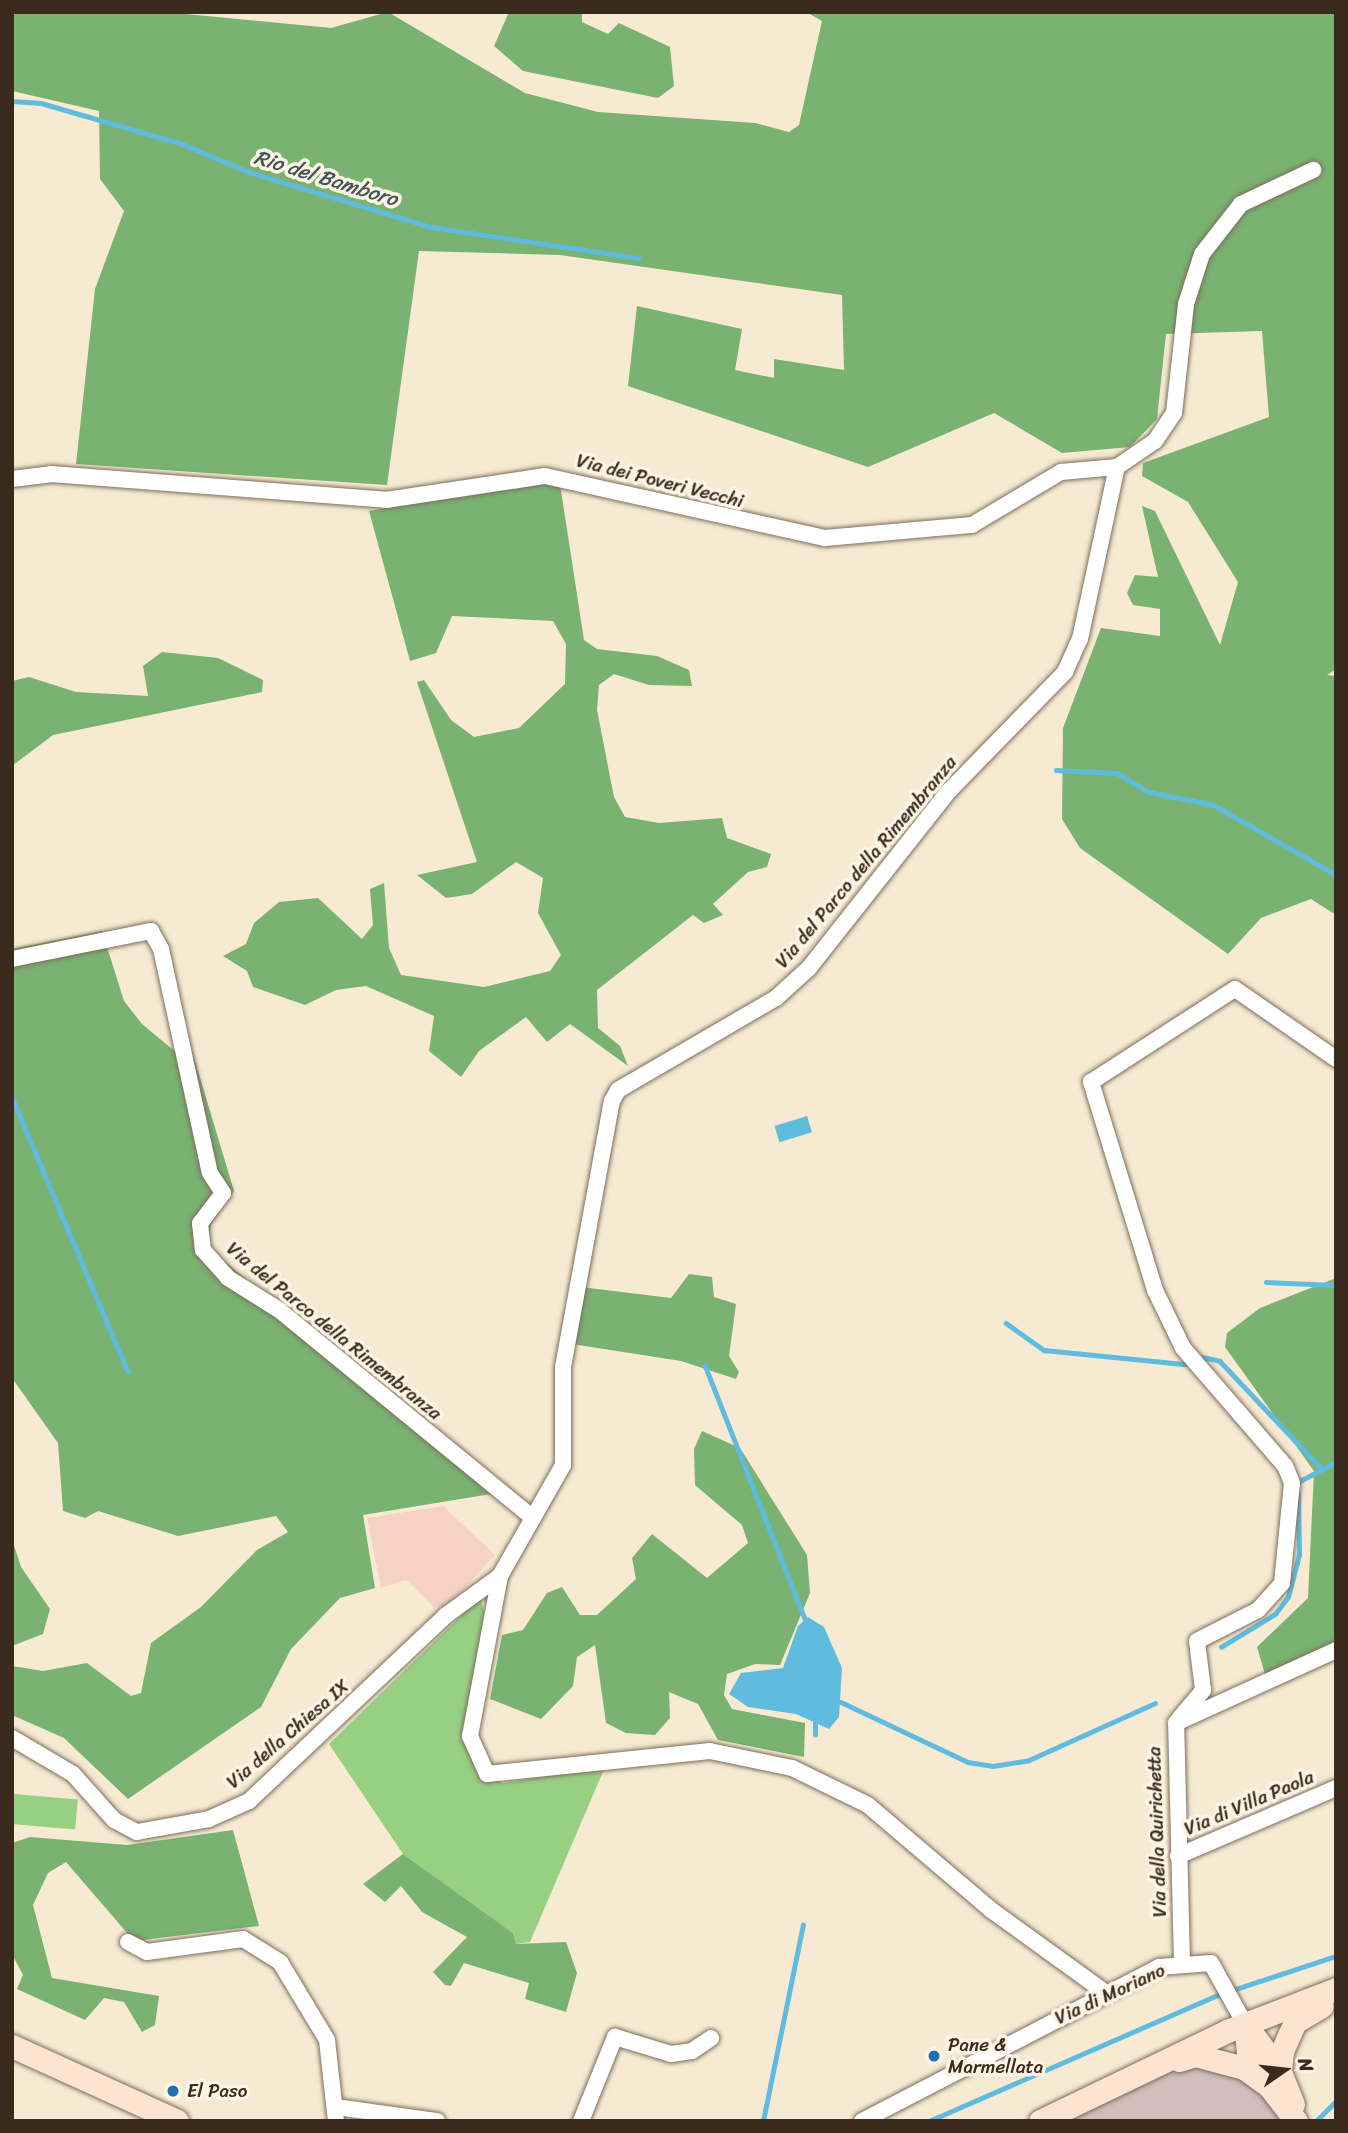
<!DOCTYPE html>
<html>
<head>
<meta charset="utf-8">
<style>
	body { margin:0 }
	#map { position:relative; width:1348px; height:2133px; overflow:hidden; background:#f6ead2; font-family:Sriracha,sans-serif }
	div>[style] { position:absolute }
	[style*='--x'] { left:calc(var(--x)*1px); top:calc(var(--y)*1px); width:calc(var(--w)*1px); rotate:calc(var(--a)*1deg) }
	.built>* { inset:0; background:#f6d2c4 }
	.industrial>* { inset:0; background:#d1bfbe }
	.green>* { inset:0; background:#97d083; transform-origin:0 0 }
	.forest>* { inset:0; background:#79b271 }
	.water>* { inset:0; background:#60bcde; transform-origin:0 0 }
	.stream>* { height:4.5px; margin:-2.25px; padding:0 2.25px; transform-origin:2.25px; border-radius:2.25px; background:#60bcde }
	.roads { filter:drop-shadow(0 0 2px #7c6d5d) drop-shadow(0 0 2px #7c6d5d) }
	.street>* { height:16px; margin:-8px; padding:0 8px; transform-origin:8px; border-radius:8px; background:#fff }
	.secondary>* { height:23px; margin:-11.5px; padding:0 11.5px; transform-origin:11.5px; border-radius:11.5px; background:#fde4d1 }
	.dots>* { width:19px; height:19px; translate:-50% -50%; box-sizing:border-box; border:4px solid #fcf5e5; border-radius:50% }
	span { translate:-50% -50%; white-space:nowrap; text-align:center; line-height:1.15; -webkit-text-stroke:7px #fcf5e5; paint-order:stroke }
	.street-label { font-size:19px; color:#3b2a1e }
	.poi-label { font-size:19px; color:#3b2a1e }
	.left { translate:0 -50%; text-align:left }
	.water-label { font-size:21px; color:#465658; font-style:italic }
	.frame { position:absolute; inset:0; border:14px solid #3b2a1e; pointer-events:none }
	.north { position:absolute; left:1250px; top:2035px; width:70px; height:70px; -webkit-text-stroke:5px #fcf5e5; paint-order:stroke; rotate:76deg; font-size:19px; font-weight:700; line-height:28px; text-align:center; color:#3b2a1e }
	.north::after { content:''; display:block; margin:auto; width:24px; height:32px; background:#3b2a1e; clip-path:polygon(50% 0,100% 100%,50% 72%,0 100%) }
</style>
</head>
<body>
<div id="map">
	<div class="built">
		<i style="clip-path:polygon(443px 1506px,495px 1555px,450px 1604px,434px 1607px,406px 1580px,381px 1588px,367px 1518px)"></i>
	</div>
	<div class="industrial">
		<i style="clip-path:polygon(1187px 2065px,1243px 2075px,1288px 2121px,1048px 2121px)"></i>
	</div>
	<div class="green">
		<i style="clip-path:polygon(480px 1597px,484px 1611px,467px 1741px,479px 1773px,503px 1783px,605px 1767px,530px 1942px,516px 1944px,513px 1933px,403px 1854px,329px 1744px)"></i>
		<i style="left:14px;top:1794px;width:64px;height:30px;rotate:5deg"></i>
	</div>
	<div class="forest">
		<i style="clip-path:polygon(12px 12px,165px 12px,331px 28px,388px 12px,525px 93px,598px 112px,755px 123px,789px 132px,799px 125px,822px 21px,806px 12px,1336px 12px,1336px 669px,1327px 675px,1336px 676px,1336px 915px,1311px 899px,1261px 918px,1228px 954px,1080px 848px,1062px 819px,1063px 728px,1101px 628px,1160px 636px,1160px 609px,1133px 605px,1127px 593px,1135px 575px,1158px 577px,1142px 506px,1155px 511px,1220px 645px,1238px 582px,1188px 502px,1142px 476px,1143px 463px,1269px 417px,1262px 331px,1166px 334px,1157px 419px,1130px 447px,1062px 453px,994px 413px,868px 467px,628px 386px,637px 306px,742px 329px,735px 370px,774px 378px,774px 359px,844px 370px,842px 295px,560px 255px,419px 251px,387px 485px,76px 464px,95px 289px,124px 211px,100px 179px,99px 111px,12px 91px)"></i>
		<i style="clip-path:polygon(509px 12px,582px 12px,582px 22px,608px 34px,619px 23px,670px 47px,674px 86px,658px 98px,523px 71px,494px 46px)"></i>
		<i style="clip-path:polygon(527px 483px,560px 484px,584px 640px,597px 649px,657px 656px,689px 670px,692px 686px,649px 685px,614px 674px,599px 685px,597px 710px,614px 797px,625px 817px,659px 823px,722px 818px,727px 838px,771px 854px,767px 867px,748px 872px,713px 904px,723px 915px,704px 923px,693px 915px,597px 990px,598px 1028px,620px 1046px,628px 1066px,570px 1024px,547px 1042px,526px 1017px,479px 1051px,461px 1077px,429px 1051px,434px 1016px,366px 986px,336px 990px,305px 1005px,253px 987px,247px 971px,223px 956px,246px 944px,254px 923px,279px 902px,318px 898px,362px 939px,373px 925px,370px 889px,384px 883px,389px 948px,401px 975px,484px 987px,550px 971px,561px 955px,538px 913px,543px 878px,516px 862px,472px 894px,446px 898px,417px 875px,477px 862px,417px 682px,424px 680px,451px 720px,474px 737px,519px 728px,565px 684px,566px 644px,553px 621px,452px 616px,436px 653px,410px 661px,369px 511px)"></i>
		<i style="clip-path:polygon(162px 652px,218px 658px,263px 680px,262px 692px,53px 735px,12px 766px,12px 681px,29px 677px,76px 692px,148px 696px,143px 666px)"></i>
		<i style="clip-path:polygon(102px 931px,124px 1001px,142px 1024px,178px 1054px,192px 1051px,234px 1191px,211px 1224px,208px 1247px,497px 1493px,363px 1515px,375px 1588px,340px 1598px,291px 1649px,261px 1707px,128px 1799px,64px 1738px,12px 1715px,12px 1666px,43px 1671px,87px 1663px,131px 1696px,141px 1693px,151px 1643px,201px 1607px,257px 1550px,288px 1532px,276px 1516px,178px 1536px,98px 1511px,85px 1518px,63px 1511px,58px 1443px,12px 1378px,12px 949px)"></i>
		<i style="clip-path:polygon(689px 1274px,712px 1277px,714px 1297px,736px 1304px,729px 1356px,739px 1372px,736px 1379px,681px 1361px,572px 1344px,581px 1287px,671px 1298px)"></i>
		<i style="clip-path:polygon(1336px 1278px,1336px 1641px,1265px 1674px,1257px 1647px,1308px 1598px,1314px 1471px,1225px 1347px,1227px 1333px,1260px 1308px)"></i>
		<i style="clip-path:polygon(702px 1431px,740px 1448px,807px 1555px,810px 1593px,780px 1665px,755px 1664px,727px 1674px,724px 1695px,732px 1709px,805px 1723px,804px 1757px,718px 1740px,698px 1704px,669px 1692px,670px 1718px,655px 1735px,626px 1733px,606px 1723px,595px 1645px,577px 1657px,573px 1686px,541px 1719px,490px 1699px,502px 1635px,523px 1630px,547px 1593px,562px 1587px,580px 1615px,597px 1615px,636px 1579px,632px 1558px,652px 1534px,707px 1578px,748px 1543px,742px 1525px,695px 1485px,694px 1449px)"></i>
		<i style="clip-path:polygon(12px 1539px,21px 1567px,50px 1609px,43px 1634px,12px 1646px)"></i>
		<i style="clip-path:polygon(233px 1830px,259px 1926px,134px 1941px,66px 1862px,48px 1873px,33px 1905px,52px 1978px,159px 1996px,155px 2025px,142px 2032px,124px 2002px,104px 1998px,85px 2020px,17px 1989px,23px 1975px,12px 1954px,12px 1843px,30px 1837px,127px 1845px)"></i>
		<i style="clip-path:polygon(403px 1854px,513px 1933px,516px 1944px,566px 1942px,577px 1973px,566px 2012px,525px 1999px,529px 1983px,464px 1963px,451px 1986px,445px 1985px,433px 1972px,467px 1937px,422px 1912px,401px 1886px,385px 1902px,363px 1884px)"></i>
	</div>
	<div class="water">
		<i style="left:807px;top:1116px;width:17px;height:34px;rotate:73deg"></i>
		<i style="clip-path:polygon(808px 1617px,824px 1627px,842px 1668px,839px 1717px,829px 1729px,796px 1714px,748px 1707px,729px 1694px,741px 1673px,783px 1668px,798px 1626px)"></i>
	</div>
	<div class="stream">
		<i style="--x:12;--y:101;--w:29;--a:4"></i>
		<i style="--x:41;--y:103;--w:145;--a:16.1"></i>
		<i style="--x:180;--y:143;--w:75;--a:22.8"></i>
		<i style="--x:249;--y:172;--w:190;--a:16.8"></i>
		<i style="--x:431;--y:227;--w:210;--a:8.5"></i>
		<i style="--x:1056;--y:770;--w:61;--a:2.8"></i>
		<i style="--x:1117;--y:773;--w:37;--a:31"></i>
		<i style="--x:1149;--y:792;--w:66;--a:11.3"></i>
		<i style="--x:1214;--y:805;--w:141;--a:29.8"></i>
		<i style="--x:12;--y:1097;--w:298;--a:67.1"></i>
		<i style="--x:1266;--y:1282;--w:70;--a:2.5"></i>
		<i style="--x:1006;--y:1323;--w:47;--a:35.4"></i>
		<i style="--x:1044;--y:1350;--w:142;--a:5.7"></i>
		<i style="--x:1203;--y:1357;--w:17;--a:13"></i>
		<i style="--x:1220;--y:1361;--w:146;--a:46.7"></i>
		<i style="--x:705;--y:1365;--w:273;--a:68.5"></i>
		<i style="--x:1298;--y:1482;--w:43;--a:-27.8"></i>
		<i style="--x:1221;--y:1647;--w:63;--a:-31.4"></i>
		<i style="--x:1275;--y:1614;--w:21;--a:-53"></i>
		<i style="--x:1288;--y:1597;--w:43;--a:-75.3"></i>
		<i style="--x:1299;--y:1555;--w:61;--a:-90.9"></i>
		<i style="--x:841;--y:1702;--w:140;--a:25.3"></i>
		<i style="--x:968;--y:1762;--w:25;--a:9"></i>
		<i style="--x:993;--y:1766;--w:36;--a:-9"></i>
		<i style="--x:1029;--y:1760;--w:138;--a:-24.3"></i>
		<i style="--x:815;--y:1735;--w:13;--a:-90"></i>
		<i style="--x:1230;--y:1991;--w:112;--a:-18.3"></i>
		<i style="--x:763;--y:2121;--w:200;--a:-78.5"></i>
		<i style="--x:929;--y:2121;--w:320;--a:-23.6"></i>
		<i style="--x:1316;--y:2121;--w:28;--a:-45"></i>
	</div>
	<div class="roads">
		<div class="street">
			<i style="--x:12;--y:479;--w:39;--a:-7"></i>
			<i style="--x:51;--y:474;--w:336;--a:4.4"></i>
			<i style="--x:386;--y:500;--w:161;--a:-8.6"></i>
			<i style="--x:545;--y:476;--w:287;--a:12.5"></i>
			<i style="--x:825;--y:538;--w:148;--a:-5.1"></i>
			<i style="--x:972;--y:525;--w:104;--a:-30.8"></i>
			<i style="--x:1061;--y:472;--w:56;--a:-5.1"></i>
			<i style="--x:12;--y:959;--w:142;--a:-11.4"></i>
			<i style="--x:151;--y:931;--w:21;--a:61"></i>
			<i style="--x:161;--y:949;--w:229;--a:77.7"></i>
			<i style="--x:210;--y:1173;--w:24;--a:57"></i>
			<i style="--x:223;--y:1193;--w:38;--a:127"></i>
			<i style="--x:200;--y:1223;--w:27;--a:84"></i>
			<i style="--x:203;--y:1250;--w:38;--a:48"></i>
			<i style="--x:228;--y:1278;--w:60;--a:32.1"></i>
			<i style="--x:279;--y:1310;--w:328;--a:39.3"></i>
			<i style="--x:1179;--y:1719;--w:38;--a:-50"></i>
			<i style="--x:1203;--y:1690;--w:49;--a:-97"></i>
			<i style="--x:1197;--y:1641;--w:68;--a:-26.9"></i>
			<i style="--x:1258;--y:1610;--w:36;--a:-48"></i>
			<i style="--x:1282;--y:1583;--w:100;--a:-84.3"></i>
			<i style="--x:1292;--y:1483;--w:18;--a:-112"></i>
			<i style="--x:1285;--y:1466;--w:156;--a:-130.8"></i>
			<i style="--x:1183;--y:1348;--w:64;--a:-115.8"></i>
			<i style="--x:1155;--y:1290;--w:218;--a:-107.1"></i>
			<i style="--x:1091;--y:1082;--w:171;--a:-32.9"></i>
			<i style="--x:1235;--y:989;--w:123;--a:34.7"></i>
			<i style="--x:12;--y:1738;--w:71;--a:30.5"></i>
			<i style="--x:73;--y:1774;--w:62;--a:48.3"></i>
			<i style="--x:114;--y:1820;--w:26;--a:28"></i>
			<i style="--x:137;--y:1832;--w:73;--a:-10.2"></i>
			<i style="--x:209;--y:1819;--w:44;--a:-24.2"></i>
			<i style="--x:249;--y:1801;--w:270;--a:-43.3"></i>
			<i style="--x:445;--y:1616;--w:68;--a:-36"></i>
			<i style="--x:1178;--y:1856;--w:172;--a:-23.3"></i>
			<i style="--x:128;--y:1942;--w:21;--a:28"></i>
			<i style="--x:147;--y:1952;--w:97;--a:-7.7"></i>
			<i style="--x:243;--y:1939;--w:44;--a:31.9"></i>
			<i style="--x:280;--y:1962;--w:91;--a:58.9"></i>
			<i style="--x:327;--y:2040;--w:81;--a:83.7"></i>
			<i style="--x:1182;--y:1963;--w:240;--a:-91.4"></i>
			<i style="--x:1176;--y:1723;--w:176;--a:-24.5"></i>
			<i style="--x:1106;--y:1993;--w:143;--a:-144.1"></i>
			<i style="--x:990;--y:1909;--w:160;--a:-139.6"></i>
			<i style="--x:868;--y:1805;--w:85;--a:-154"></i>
			<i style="--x:792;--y:1768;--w:84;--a:-168.3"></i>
			<i style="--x:710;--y:1751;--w:224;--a:174.1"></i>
			<i style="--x:487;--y:1774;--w:42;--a:-114.1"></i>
			<i style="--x:470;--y:1736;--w:163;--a:-79.4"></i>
			<i style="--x:500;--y:1576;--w:128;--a:-60.4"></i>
			<i style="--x:563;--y:1465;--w:98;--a:-90"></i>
			<i style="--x:563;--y:1367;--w:270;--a:-79.6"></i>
			<i style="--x:612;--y:1101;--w:13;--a:-61"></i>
			<i style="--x:618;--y:1090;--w:183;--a:-30.2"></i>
			<i style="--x:776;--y:998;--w:45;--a:-42.3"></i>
			<i style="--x:809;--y:968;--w:224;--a:-51.7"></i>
			<i style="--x:948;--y:792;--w:168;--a:-45.7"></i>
			<i style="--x:1065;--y:672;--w:36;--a:-66"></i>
			<i style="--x:1080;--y:639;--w:176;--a:-77.9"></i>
			<i style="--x:1117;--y:467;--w:46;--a:-34.4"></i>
			<i style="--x:1155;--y:441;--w:34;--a:-56"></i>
			<i style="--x:1174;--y:413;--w:110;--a:-83.7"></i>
			<i style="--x:1186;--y:304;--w:52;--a:-72.3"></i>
			<i style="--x:1202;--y:254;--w:63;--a:-52"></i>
			<i style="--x:1241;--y:204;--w:80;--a:-25.3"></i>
			<i style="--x:336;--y:2107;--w:102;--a:7.9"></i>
			<i style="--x:581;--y:2121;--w:91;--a:-68"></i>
			<i style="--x:615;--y:2037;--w:59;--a:16.9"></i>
			<i style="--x:671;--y:2054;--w:21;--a:-8"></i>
			<i style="--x:692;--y:2051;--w:23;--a:-34"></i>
			<i style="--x:862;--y:2121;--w:335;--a:-27.4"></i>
			<i style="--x:1159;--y:1967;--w:52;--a:-4.4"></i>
			<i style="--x:1211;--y:1963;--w:70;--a:60.9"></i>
		</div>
		<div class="secondary">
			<i style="--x:1245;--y:2024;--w:36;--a:84"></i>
			<i style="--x:1249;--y:2060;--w:23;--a:52"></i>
			<i style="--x:1245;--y:2024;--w:59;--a:53.3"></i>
			<i style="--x:12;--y:2046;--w:181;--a:24.4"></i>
			<i style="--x:1179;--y:2060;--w:17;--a:-17"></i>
			<i style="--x:1195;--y:2055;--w:51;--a:14.9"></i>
			<i style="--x:1244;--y:2068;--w:31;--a:36"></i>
			<i style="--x:1269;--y:2086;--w:44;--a:52.4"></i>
			<i style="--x:1293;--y:2104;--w:35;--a:-112"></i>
			<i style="--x:1280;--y:2071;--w:20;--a:-84"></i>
			<i style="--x:1282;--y:2051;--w:32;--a:-66"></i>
			<i style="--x:1295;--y:2022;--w:31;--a:-31"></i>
			<i style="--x:1040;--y:2121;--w:208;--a:-25.7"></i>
			<i style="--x:1227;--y:2031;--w:117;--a:-21.1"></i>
		</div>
	</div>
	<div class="dots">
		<i style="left:934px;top:2056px;background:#1f6fb2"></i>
		<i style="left:173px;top:2091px;background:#1f6fb2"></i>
	</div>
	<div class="street-label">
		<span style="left:660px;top:481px;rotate:14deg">Via dei Poveri Vecchi</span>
		<span style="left:866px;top:862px;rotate:-50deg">Via del Parco della Rimembranza</span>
		<span style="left:334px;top:1331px;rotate:39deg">Via del Parco della Rimembranza</span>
		<span style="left:288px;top:1734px;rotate:-41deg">Via della Chiesa IX</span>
		<span style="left:1249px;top:1803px;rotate:-23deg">Via di Villa Paola</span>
		<span style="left:1157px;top:1832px;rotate:-92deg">Via della Quirichetta</span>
		<span style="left:1110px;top:1994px;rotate:-25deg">Via di Moriano</span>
	</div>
	<div class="poi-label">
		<span class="left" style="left:948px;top:2056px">Pane &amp;<br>Marmellata</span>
		<span class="left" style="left:187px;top:2091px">El Paso</span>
	</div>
	<div class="water-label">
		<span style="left:326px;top:178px;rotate:17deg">Rio del Bamboro</span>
	</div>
	<div class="frame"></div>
	<div class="north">N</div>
</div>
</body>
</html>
